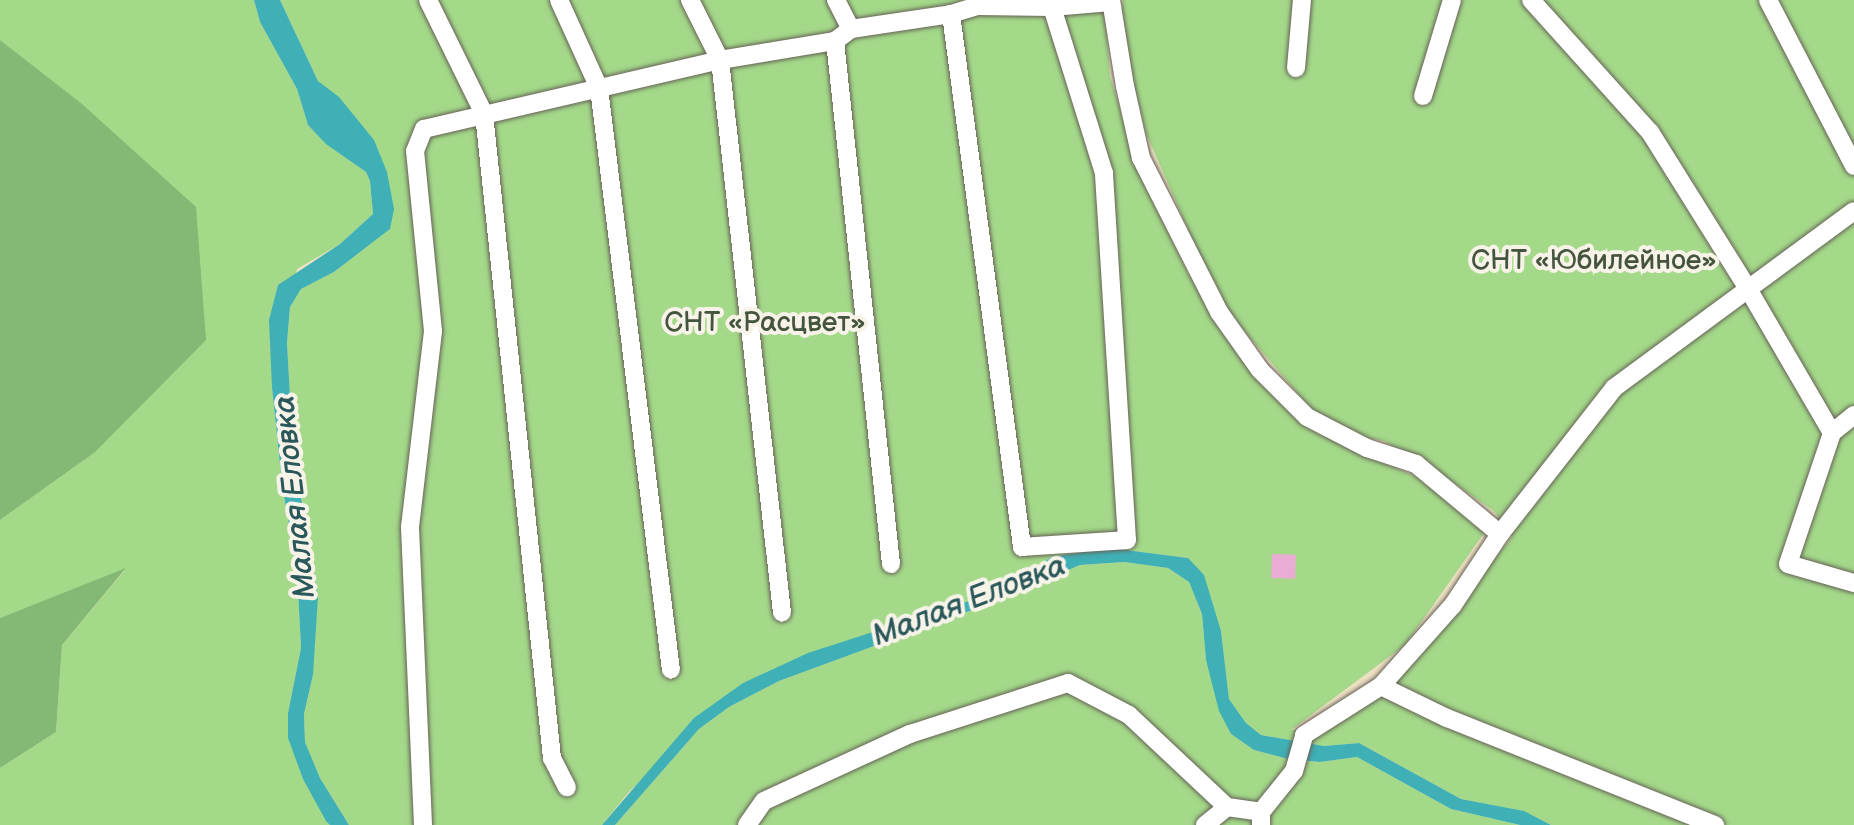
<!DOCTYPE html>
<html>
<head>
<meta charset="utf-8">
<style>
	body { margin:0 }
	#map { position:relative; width:1854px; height:825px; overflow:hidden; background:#efe2c4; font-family:"Balsamiq Sans",sans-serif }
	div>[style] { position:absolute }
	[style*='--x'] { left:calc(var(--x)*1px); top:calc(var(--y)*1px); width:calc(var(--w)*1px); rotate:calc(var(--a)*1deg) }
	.green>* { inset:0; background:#a4d989 }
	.forest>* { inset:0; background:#83b975 }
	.water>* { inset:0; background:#3fb0b6 }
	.building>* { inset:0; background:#e9add5; transform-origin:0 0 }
	.roads { filter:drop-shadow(0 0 2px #666157) drop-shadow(0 0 2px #666157) }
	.minor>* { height:18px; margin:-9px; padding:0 9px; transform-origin:9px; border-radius:9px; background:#fff }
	span { translate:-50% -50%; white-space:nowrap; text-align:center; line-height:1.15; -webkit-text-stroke:8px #f7f3e8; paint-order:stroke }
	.park-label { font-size:28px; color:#45553d }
	.water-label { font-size:30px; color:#2a575a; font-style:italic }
</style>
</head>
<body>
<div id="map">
	<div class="green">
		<i style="clip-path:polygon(0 0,254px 0,260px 22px,297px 89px,308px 125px,326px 143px,366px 172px,370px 181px,373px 214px,340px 244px,297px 269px,272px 388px,282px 484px,297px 572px,301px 648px,288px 713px,330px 825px,0 825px,0 768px,56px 732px,62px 645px,125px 570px,0 618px,0 520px,94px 453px,82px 105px,0 40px)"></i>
		<i style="clip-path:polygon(280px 0,1104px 0,1110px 76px,1141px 177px,1188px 273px,1255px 374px,1321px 435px,1428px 482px,1484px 533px,1405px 645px,1291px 730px,1335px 723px,1430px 639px,1512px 537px,1494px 511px,1434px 469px,1384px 441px,1349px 434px,1315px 413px,1220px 303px,1146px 133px,1120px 26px,1123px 0,1854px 0,1854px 825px,1551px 825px,1523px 811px,1461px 799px,1359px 743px,1324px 746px,1261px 735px,1246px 723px,1229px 699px,1221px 631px,1188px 558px,1110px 548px,1051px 557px,1019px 580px,972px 600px,864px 636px,743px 683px,628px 793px,602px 825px,349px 825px,320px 778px,305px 742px,304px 714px,313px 675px,314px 564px,293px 449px,287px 343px,290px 307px,301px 289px,334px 272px,390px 229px,348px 109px,318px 81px)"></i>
		<i style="clip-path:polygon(1124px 562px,1168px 568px,1189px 582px,1202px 614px,1206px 660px,1231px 734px,1254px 750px,1288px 759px,1320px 762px,1357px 757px,1451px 809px,1520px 825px,615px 825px,699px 729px,729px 707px,779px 681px,991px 603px,1080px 565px)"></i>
	</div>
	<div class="forest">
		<i style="clip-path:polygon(0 40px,82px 104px,196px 207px,206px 340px,94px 453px,0 520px)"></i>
		<i style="clip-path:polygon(126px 568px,62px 645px,56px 732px,0 768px,0 618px)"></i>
	</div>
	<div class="water">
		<i style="clip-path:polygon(254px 0,280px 0,318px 81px,339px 97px,374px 140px,387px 172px,394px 209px,390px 229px,334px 272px,301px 289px,290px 307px,287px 343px,293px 449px,318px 596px,313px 675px,304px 714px,305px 742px,320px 778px,349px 825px,330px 825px,326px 821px,303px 779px,288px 738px,288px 713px,301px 648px,297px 572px,282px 484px,272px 388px,269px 320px,278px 285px,340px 244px,373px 214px,370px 181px,366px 172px,326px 144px,308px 125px,297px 89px,260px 22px)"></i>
		<i style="clip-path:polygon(1110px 548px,1188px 558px,1204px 575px,1221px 631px,1229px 699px,1246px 723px,1261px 735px,1324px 746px,1359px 743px,1461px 799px,1524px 811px,1551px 825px,1520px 825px,1451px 809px,1357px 757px,1320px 762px,1288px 759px,1254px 750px,1231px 734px,1219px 711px,1206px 660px,1202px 614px,1189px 582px,1168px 568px,1124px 562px,1080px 565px,991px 603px,779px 681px,729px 707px,699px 729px,615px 825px,602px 825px,694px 718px,743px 683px,808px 653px,972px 600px,1019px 580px,1051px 557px)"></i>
	</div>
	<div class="building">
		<i style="left:1272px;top:554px;width:24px;height:24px;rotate:2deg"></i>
	</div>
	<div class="roads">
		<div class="minor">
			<i style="--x:428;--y:0;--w:127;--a:63.8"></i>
			<i style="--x:484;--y:114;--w:648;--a:83.97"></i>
			<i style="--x:552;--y:758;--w:33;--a:63"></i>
			<i style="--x:559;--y:0;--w:97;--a:65.6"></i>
			<i style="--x:599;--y:88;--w:586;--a:82.95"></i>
			<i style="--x:690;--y:0;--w:67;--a:63.4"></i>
			<i style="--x:720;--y:60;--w:556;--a:83.6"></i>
			<i style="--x:836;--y:0;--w:33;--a:63"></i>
			<i style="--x:1111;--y:0;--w:87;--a:80.8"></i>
			<i style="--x:1125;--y:86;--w:74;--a:77.5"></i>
			<i style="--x:1141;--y:158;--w:173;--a:63.1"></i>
			<i style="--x:1219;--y:312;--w:71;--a:54.7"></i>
			<i style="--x:1260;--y:370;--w:66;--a:45"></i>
			<i style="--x:1307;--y:417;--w:68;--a:27.3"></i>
			<i style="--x:1367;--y:448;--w:52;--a:18.1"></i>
			<i style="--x:1416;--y:464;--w:109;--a:39.8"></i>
			<i style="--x:1531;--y:0;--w:178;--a:48"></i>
			<i style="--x:1650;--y:132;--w:183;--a:58"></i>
			<i style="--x:1747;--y:287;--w:169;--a:59.8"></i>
			<i style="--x:1768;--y:0;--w:187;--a:62.6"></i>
			<i style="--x:951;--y:14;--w:538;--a:82.41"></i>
			<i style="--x:1022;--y:547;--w:105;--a:-3.8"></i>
			<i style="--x:1127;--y:540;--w:368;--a:-93.6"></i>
			<i style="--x:1104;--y:173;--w:174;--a:-107.4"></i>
			<i style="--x:835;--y:41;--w:526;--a:83.89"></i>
			<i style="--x:1296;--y:68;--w:68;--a:-85"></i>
			<i style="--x:1423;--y:96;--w:100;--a:-73.2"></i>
			<i style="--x:1854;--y:415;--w:28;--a:141"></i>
			<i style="--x:1832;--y:433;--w:138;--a:108.6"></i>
			<i style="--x:1788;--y:564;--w:69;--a:16.1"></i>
			<i style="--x:1381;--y:686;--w:73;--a:25.9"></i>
			<i style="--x:1447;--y:718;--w:289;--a:21.8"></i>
			<i style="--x:423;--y:825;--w:298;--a:-92.5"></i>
			<i style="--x:410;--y:527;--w:197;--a:-83.3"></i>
			<i style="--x:433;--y:331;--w:181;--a:-95.7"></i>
			<i style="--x:415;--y:151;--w:24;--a:-68"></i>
			<i style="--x:424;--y:129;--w:304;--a:-13.1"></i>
			<i style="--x:720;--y:60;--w:117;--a:-9.4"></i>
			<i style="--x:835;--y:41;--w:20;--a:-37"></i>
			<i style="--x:851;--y:29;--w:101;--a:-8.5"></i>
			<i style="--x:951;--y:14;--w:28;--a:-17"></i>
			<i style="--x:978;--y:6;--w:74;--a:0.8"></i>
			<i style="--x:1052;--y:7;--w:59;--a:-4.8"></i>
			<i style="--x:747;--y:825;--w:29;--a:-55"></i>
			<i style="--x:764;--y:801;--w:161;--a:-24.7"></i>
			<i style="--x:910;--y:734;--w:166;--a:-17.9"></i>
			<i style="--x:1068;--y:683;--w:69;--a:27.7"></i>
			<i style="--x:1129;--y:715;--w:134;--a:43.2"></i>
			<i style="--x:1227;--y:807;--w:34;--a:8"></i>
			<i style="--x:1205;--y:825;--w:28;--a:-39"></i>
			<i style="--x:1261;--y:825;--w:13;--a:-90"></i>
			<i style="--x:1261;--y:812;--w:53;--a:-51.2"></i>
			<i style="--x:1294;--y:771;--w:37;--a:-74"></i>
			<i style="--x:1304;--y:735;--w:91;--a:-32.5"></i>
			<i style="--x:1381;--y:686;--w:108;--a:-48.4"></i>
			<i style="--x:1453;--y:605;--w:85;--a:-56.5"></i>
			<i style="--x:1500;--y:534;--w:185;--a:-52"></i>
			<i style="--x:1614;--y:388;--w:298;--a:-36.4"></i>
		</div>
	</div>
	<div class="park-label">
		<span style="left:1594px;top:261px">СНТ «Юбилейное»</span>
		<span style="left:765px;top:323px">СНТ «Расцвет»</span>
	</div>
	<div class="water-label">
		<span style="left:295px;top:497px;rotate:-96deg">Малая Еловка</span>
		<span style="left:969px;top:601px;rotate:-21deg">Малая Еловка</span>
	</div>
</div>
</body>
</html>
